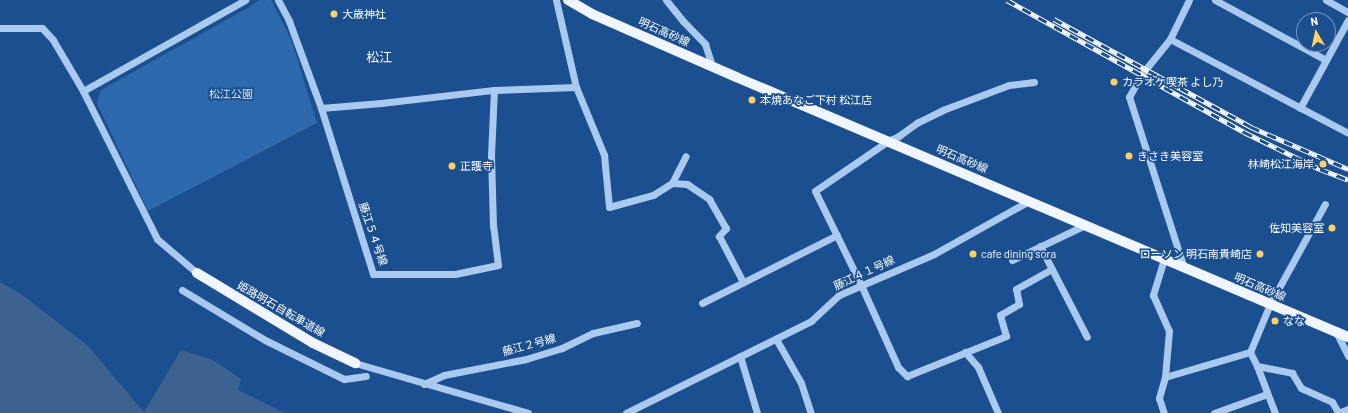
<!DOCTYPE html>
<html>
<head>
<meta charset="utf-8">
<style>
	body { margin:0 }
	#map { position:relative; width:1348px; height:413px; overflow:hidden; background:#1b4f8f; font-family:Barlow,"Noto Sans JP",sans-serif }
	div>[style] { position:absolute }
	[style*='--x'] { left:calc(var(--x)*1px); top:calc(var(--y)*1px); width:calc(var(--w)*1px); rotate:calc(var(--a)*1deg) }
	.green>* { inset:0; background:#2e69ad }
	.water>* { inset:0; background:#3c6290 }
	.minor>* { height:7px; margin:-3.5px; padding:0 3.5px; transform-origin:3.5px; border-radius:3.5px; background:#a9c9ee }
	.major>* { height:10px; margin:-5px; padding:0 5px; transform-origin:5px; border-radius:5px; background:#f0f6ff }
	.rail>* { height:4.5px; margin-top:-2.25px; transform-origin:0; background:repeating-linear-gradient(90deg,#1b4f8f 0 9px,#fff 0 18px); box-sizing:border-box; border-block:1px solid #fff }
	.dots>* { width:11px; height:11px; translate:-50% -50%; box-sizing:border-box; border:2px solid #1b4f8f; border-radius:50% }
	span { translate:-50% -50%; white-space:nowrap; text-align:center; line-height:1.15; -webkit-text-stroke:3.5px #1b4f8f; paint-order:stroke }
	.poi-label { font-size:11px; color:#fff }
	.left { translate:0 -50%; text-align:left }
	.right { translate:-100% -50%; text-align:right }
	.street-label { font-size:11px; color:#fff }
	.park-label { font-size:11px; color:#cfe3fa }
	.quarter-label { font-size:13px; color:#fff }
	.north { position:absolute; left:1296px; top:12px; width:40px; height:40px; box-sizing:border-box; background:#1b4f8f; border:1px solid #7695bc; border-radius:50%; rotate:351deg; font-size:11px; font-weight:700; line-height:16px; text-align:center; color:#fff }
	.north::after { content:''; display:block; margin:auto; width:14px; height:18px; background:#ffd166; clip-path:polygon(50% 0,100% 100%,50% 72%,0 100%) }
</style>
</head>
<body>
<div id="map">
	<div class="green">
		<i style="clip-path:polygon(259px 0,271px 0,291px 39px,317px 123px,148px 211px,97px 103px,101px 90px,248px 8px)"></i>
	</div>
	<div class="water">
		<i style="clip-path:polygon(0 282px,21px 294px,88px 346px,144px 412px,181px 350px,213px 360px,241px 379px,238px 390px,285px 413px,0 413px)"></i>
	</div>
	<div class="minor">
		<i style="--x:278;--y:0;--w:24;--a:62"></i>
		<i style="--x:289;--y:21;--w:93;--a:69.8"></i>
		<i style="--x:321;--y:108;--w:174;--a:72.6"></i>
		<i style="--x:373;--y:274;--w:82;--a:0"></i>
		<i style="--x:455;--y:274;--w:44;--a:-11.8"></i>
		<i style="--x:498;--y:265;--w:39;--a:-97"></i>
		<i style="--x:493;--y:226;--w:71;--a:-91.6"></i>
		<i style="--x:491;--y:155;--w:65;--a:-87.4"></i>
		<i style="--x:556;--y:0;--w:89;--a:77.1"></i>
		<i style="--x:576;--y:87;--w:74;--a:67.6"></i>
		<i style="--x:604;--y:155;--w:52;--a:84.5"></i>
		<i style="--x:609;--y:207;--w:46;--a:-15.3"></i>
		<i style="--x:653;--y:195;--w:22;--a:-32"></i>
		<i style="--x:672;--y:183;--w:30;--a:-63"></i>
		<i style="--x:666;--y:0;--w:27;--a:51"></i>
		<i style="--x:683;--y:21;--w:32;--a:46"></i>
		<i style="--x:705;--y:44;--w:23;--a:72"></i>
		<i style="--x:1215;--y:0;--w:126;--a:28.4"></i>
		<i style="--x:1326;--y:0;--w:25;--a:29"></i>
		<i style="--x:0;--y:28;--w:42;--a:0"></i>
		<i style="--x:42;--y:28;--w:16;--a:47"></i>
		<i style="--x:53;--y:40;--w:59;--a:59.5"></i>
		<i style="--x:83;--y:91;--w:165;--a:63.4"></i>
		<i style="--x:157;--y:239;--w:52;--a:40.4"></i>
		<i style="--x:1170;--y:39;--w:201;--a:27.8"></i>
		<i style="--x:1034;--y:82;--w:25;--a:173"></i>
		<i style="--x:1009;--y:85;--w:71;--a:159.3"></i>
		<i style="--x:943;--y:110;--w:28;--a:154"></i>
		<i style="--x:918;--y:122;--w:24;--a:144"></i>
		<i style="--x:899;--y:136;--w:12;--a:156"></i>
		<i style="--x:888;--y:141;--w:88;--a:145.6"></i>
		<i style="--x:815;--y:191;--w:105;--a:63.9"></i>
		<i style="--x:861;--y:285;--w:90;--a:65.7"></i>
		<i style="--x:898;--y:367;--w:13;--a:45"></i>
		<i style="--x:907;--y:376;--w:107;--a:-22"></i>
		<i style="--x:1006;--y:336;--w:22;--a:-106"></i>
		<i style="--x:1000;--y:315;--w:22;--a:-30"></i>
		<i style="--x:1019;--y:304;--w:15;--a:-101"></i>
		<i style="--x:1016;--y:289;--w:41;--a:-29.1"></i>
		<i style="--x:83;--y:91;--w:186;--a:-29.3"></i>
		<i style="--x:321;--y:108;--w:60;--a:-4.8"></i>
		<i style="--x:381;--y:103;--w:114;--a:-6.6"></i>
		<i style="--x:494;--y:90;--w:82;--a:-2.1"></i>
		<i style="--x:1300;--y:108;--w:100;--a:-61.4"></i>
		<i style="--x:672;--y:183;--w:15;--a:4"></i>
		<i style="--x:687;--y:184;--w:27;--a:34"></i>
		<i style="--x:709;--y:199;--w:34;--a:60"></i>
		<i style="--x:726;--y:228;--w:11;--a:131"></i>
		<i style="--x:719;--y:236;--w:52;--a:62.4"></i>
		<i style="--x:1040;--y:246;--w:102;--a:62.7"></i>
		<i style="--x:1164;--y:259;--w:38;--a:107"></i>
		<i style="--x:1153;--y:295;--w:39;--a:66"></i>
		<i style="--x:1169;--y:331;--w:46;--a:95"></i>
		<i style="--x:1165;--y:377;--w:22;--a:106"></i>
		<i style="--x:1159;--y:398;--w:16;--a:72"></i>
		<i style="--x:1012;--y:260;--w:81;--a:-25.6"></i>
		<i style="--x:1184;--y:268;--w:180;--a:-107.8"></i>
		<i style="--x:1129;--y:97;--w:25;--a:-61"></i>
		<i style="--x:1141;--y:75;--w:46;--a:-51.1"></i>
		<i style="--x:1170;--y:39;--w:43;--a:-64"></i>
		<i style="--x:182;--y:290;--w:97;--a:31.1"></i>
		<i style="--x:265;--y:340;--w:88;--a:26.3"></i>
		<i style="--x:344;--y:379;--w:22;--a:-8"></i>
		<i style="--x:702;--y:303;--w:151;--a:-26.7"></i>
		<i style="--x:1336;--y:332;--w:27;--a:63"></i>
		<i style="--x:776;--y:339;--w:51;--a:60.4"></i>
		<i style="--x:801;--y:383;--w:32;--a:72"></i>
		<i style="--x:965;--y:352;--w:20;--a:49"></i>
		<i style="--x:978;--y:367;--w:50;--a:66.5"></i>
		<i style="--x:740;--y:356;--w:59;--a:73.4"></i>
		<i style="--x:355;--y:363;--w:180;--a:16.1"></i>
		<i style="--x:1257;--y:366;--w:36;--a:11"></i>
		<i style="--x:1292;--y:373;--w:17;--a:59"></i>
		<i style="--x:1301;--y:388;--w:34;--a:24"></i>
		<i style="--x:1332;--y:402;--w:12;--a:59"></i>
		<i style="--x:1165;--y:377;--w:89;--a:-16.4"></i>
		<i style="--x:424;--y:384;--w:22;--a:-24"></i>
		<i style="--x:444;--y:375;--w:84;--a:-11"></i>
		<i style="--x:526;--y:359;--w:38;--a:-17"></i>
		<i style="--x:562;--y:348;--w:34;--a:-26"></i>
		<i style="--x:593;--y:333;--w:45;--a:-12.8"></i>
		<i style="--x:626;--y:413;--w:207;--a:-26.4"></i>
		<i style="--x:811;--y:321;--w:38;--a:-43"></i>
		<i style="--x:839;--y:295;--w:103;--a:-23.3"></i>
		<i style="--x:934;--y:254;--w:109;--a:-29.2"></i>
		<i style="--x:1214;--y:413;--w:56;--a:-19.7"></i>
		<i style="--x:1275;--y:413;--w:50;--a:-111"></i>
		<i style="--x:1257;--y:366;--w:16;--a:-117"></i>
		<i style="--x:1250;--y:352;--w:52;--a:-67.4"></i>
		<i style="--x:1270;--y:304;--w:114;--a:-61.2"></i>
		<i style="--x:1338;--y:413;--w:11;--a:-22"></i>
	</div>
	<div class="major">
		<i style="--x:568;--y:0;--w:28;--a:30"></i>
		<i style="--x:592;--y:14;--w:157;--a:23.6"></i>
		<i style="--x:736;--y:77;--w:665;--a:23.02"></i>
		<i style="--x:197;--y:273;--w:135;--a:31.1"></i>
		<i style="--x:313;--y:343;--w:47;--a:25.5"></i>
	</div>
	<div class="rail">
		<i style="--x:1007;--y:0;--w:271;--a:29.1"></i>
		<i style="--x:1244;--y:132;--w:85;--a:26"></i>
		<i style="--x:1320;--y:169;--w:30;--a:21"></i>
		<i style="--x:1054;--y:19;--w:225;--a:28.7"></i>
		<i style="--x:1251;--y:127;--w:106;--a:23.4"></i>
	</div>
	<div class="dots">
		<i style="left:334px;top:14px;background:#ffd166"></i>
		<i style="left:1114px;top:82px;background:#ffd166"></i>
		<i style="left:752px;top:100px;background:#ffd166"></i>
		<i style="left:1129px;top:156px;background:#ffd166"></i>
		<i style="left:1323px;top:164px;background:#ffd166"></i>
		<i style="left:452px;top:166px;background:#ffd166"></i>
		<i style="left:1332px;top:228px;background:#ffd166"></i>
		<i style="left:973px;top:254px;background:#ffd166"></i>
		<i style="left:1260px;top:254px;background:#ffd166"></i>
		<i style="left:1275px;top:321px;background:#ffd166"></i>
	</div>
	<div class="poi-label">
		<span class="left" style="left:342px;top:14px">大歳神社</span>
		<span class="left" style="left:1122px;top:82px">カラオケ喫茶 よし乃</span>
		<span class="left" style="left:760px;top:100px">本焼あなご下村 松江店</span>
		<span class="left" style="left:1137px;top:156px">きさき美容室</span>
		<span class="right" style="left:1314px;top:164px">林崎松江海岸</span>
		<span class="left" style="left:460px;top:166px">正護寺</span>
		<span class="right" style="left:1324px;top:228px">佐知美容室</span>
		<span class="left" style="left:981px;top:254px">cafe dining sora</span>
		<span class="right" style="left:1252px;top:254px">ローソン 明石南貴崎店</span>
		<span class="left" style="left:1283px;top:321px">なな</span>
	</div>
	<div class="street-label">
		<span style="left:664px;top:32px;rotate:24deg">明石高砂線</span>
		<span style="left:962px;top:159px;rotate:23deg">明石高砂線</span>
		<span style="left:373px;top:234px;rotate:71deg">藤江５４号線</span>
		<span style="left:864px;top:273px;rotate:-25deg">藤江４１号線</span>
		<span style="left:1260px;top:287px;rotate:23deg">明石高砂線</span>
		<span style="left:281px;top:309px;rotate:30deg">姫路明石自転車道線</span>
		<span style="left:529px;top:345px;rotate:-15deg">藤江２号線</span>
	</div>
	<div class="park-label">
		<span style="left:231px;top:94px">松江公園</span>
	</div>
	<div class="quarter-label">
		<span style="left:379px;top:57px">松江</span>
	</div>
	<div class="north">N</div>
</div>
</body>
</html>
